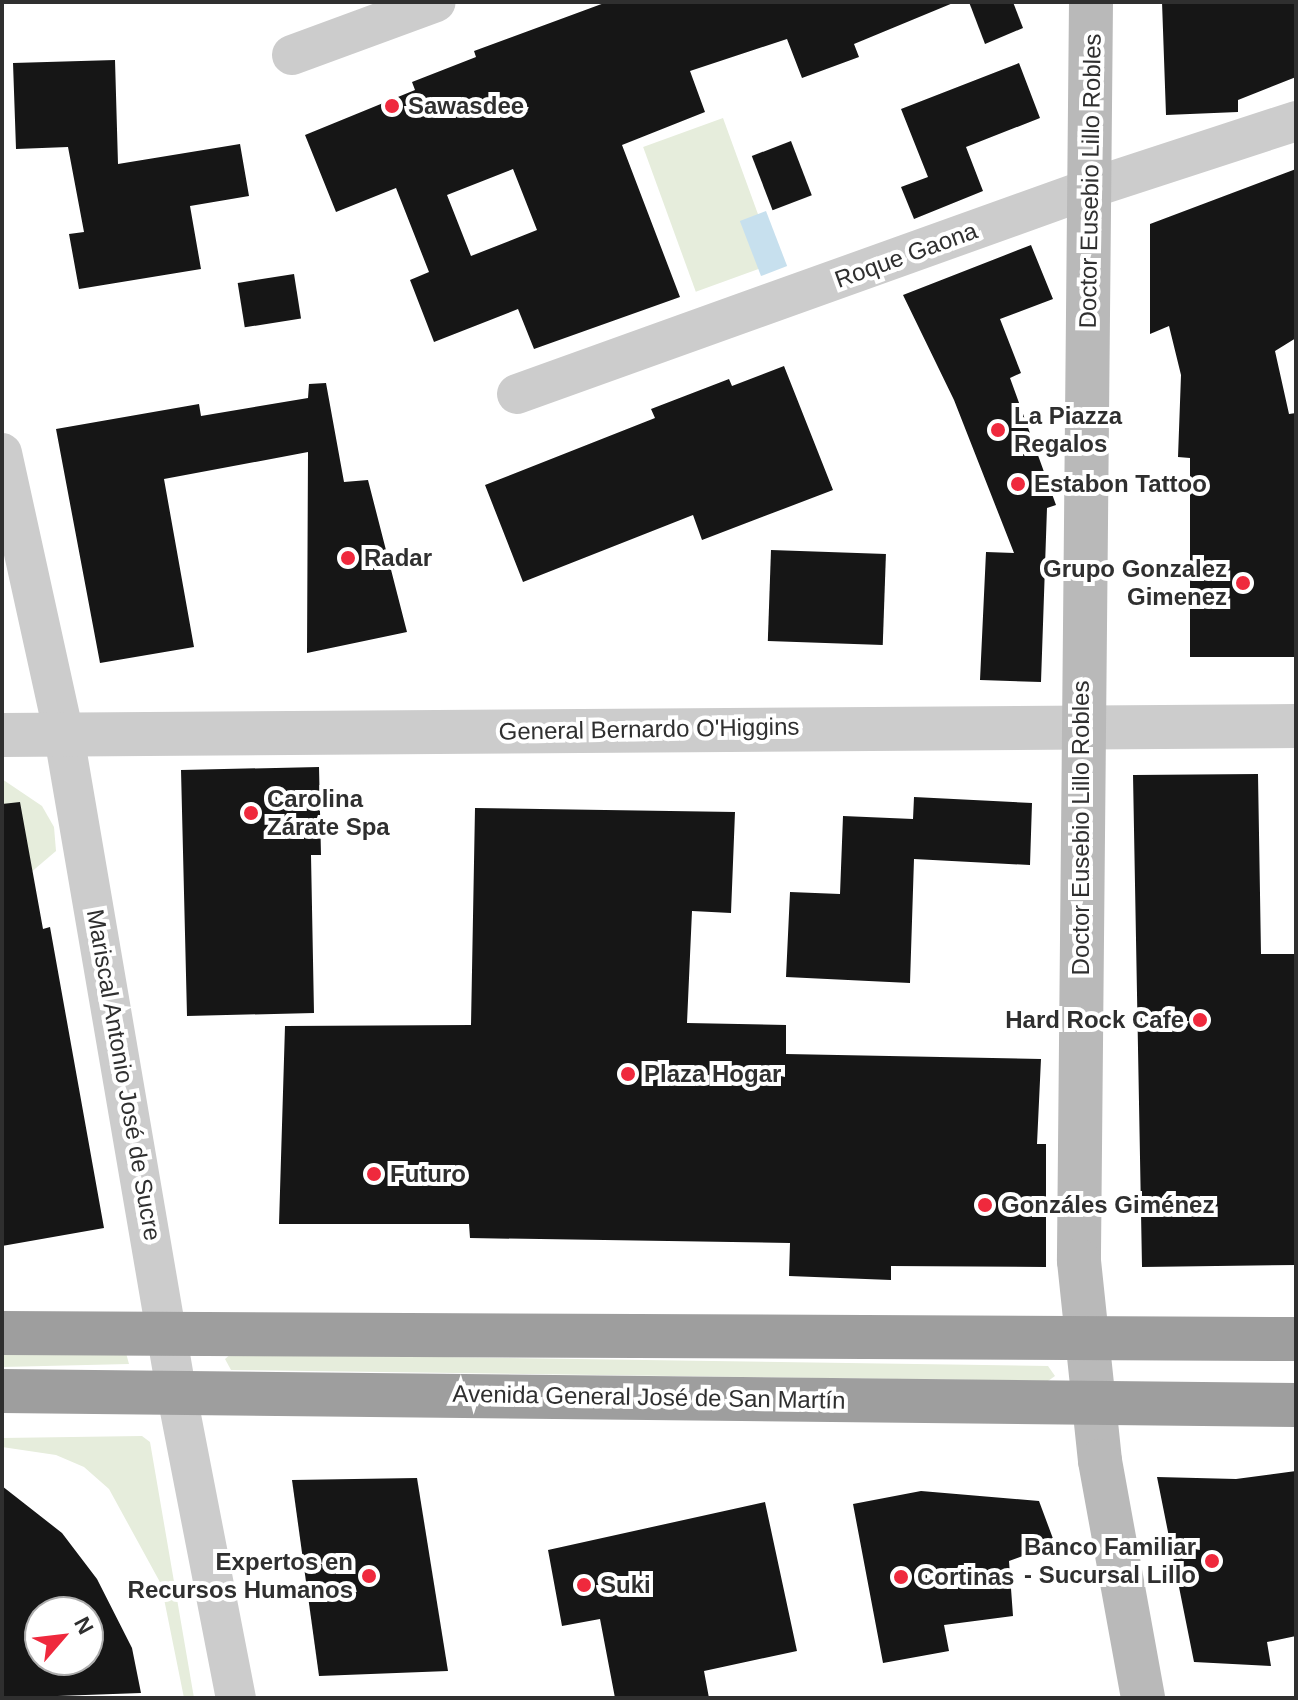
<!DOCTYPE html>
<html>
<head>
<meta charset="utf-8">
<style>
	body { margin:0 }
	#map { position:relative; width:1298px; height:1700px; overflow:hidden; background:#fff; font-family:Helvetica,sans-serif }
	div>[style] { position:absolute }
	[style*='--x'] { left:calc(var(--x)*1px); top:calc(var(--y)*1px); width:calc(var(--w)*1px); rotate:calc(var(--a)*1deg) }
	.green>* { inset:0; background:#e6eddc; transform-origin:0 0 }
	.water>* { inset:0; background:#c7e0ee; transform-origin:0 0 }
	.building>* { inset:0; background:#161616; transform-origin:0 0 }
	.minor>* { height:40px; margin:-20px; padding:0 20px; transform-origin:20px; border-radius:20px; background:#ccc }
	.tertiary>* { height:44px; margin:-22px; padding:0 22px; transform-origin:22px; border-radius:22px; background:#ccc }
	.secondary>* { height:44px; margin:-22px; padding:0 22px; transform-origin:22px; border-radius:22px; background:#b9b9b9 }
	.trunk>* { height:44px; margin:-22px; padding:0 22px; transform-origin:22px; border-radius:22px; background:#9e9e9e }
	.dots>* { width:22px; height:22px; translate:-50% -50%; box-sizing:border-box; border:4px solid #fff; border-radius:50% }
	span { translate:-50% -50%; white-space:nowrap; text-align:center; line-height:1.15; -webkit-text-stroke:8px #fff; paint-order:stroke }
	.poi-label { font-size:24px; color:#2f2f2f; font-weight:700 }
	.left { translate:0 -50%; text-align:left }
	.right { translate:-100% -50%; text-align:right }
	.street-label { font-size:24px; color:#2f2f2f }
	.frame { position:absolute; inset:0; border:4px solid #2f2f2f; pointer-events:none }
	.north { position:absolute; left:24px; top:1596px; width:80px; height:80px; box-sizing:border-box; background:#fff; border:2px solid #acacac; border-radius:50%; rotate:62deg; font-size:22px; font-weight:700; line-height:32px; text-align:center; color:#2f2f2f }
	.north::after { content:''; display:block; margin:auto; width:28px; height:36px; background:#ef293d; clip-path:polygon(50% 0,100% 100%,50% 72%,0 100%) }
</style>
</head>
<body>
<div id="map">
	<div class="green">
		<i style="left:723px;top:118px;width:154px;height:85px;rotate:70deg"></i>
		<i style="clip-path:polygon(2px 779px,42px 806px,54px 827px,56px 851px,29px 874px,2px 868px)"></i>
		<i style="clip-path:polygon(2px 1351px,126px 1353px,129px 1364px,2px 1367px)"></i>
		<i style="clip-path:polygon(231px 1354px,1048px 1366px,1055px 1376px,1048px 1381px,231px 1370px,225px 1359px)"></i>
		<i style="clip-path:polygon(142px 1436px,150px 1442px,194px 1698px,184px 1698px,161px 1584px,109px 1489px,84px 1467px,56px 1455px,2px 1447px,2px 1438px)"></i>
	</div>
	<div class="water">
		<i style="left:766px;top:211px;width:59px;height:28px;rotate:69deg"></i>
	</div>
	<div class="building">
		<i style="clip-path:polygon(evenodd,607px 2px,953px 3px,854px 44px,859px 57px,802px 78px,787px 39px,690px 71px,705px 112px,622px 145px,680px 297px,534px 349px,518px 309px,434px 342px,410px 280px,429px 272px,396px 188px,336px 212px,305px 135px,415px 90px,412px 82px,476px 57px,474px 51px,607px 2px,513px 169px,537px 230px,471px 256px,447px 195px,513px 169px)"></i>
		<i style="clip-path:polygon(969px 2px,1013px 2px,1023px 28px,985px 44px)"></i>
		<i style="clip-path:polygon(1162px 2px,1296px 2px,1296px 77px,1238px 100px,1238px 112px,1166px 115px)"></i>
		<i style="clip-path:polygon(115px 60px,118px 164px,240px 144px,249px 196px,190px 206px,201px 269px,79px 289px,69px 234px,84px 232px,68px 147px,16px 149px,13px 63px)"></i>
		<i style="clip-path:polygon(1019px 63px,1040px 118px,966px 147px,983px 191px,914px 219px,901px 187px,928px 177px,901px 109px)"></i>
		<i style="left:791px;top:141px;width:58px;height:42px;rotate:69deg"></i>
		<i style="clip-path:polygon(1296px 169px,1296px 338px,1275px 351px,1289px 414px,1296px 413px,1296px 657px,1190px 657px,1190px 458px,1178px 457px,1181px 375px,1169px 326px,1150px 334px,1150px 224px)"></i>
		<i style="clip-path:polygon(1031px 245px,1053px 299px,1000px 319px,1021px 373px,1010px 378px,1056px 505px,1047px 508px,1041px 682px,980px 680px,986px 552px,1014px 553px,954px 400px,903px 295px)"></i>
		<i style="left:294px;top:274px;width:45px;height:57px;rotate:81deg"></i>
		<i style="clip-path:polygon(784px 366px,833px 490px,702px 540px,693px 515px,523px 582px,485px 485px,655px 418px,651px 409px,729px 379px,732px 386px)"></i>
		<i style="clip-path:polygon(326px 383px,344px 482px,368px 480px,407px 632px,307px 653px,308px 452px,164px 479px,194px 647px,100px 663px,56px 429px,199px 404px,201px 416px,308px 398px,309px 384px)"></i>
		<i style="left:771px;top:550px;width:115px;height:91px;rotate:2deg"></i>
		<i style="clip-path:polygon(319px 767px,321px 855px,311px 855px,314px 1013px,187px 1016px,181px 770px)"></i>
		<i style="clip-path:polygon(1258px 774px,1261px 954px,1296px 954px,1296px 1265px,1142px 1267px,1133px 775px)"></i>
		<i style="clip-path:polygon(914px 797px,1032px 803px,1030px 865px,914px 859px,910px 983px,786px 977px,790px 892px,840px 894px,843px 816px,913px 819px)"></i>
		<i style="clip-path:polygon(20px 802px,43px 929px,50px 927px,104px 1228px,2px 1246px,2px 804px)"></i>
		<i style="clip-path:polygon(475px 808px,735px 812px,731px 913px,692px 911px,687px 1023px,786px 1025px,786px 1054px,1041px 1059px,1037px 1144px,1046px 1144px,1046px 1267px,891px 1266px,891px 1280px,789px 1276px,790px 1243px,470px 1238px,469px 1224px,279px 1224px,285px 1026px,471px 1025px)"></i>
		<i style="clip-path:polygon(1296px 1471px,1296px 1636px,1267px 1642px,1271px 1666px,1194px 1662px,1157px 1477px,1236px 1479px)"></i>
		<i style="clip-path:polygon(417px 1478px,448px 1671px,319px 1676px,292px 1480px)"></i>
		<i style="clip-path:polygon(evenodd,2px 1486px,62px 1533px,97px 1579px,132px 1648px,141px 1693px,2px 1698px,2px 1486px,40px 1612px,88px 1612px,88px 1660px,40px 1660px,40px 1612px)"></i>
		<i style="clip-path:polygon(921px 1491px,1039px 1501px,1055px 1544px,1009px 1561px,1013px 1616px,944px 1625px,949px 1651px,883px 1663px,853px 1504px)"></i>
		<i style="clip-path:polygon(765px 1502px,797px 1651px,704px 1671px,709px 1698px,615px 1698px,600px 1619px,562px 1626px,548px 1550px)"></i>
	</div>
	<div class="minor">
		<i style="--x:292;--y:55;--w:153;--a:-20.2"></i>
		<i style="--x:517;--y:394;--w:610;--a:-19.74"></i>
		<i style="--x:1091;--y:188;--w:216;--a:-18.1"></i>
		<i style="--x:2;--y:453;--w:290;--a:77.6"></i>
		<i style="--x:64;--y:736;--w:664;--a:80.28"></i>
		<i style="--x:176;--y:1390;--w:314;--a:79"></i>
	</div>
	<div class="tertiary">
		<i style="--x:2;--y:735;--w:1294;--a:-0.4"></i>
	</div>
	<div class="secondary">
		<i style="--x:1091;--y:2;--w:1259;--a:90.55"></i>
		<i style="--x:1079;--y:1261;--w:201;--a:84"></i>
		<i style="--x:1100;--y:1461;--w:241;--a:79.7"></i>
	</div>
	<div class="trunk">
		<i style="--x:2;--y:1333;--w:1294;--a:0.27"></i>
		<i style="--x:2;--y:1391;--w:1294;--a:0.62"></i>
	</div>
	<div class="dots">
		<i style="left:392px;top:106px;background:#ef293d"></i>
		<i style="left:998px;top:430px;background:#ef293d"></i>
		<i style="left:1018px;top:484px;background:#ef293d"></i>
		<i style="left:348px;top:558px;background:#ef293d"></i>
		<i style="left:1243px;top:583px;background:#ef293d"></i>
		<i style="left:251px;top:813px;background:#ef293d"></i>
		<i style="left:1200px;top:1020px;background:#ef293d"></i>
		<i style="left:628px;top:1074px;background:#ef293d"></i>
		<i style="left:374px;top:1174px;background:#ef293d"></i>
		<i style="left:985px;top:1205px;background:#ef293d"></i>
		<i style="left:1212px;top:1561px;background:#ef293d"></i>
		<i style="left:369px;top:1576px;background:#ef293d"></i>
		<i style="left:901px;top:1577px;background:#ef293d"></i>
		<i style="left:584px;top:1585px;background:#ef293d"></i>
	</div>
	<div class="poi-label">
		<span class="left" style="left:408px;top:106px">Sawasdee</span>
		<span class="left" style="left:1014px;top:430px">La Piazza<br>Regalos</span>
		<span class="left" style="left:1034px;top:484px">Estabon Tattoo</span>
		<span class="left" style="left:364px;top:558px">Radar</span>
		<span class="right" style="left:1227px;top:583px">Grupo Gonzalez<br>Gimenez</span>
		<span class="left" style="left:267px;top:813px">Carolina<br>Zárate Spa</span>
		<span class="right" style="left:1184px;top:1020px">Hard Rock Cafe</span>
		<span class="left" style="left:644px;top:1074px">Plaza Hogar</span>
		<span class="left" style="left:390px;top:1174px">Futuro</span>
		<span class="left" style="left:1001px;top:1205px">Gonzáles Giménez</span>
		<span class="right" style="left:1196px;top:1561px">Banco Familiar<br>- Sucursal Lillo</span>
		<span class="right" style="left:353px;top:1576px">Expertos en<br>Recursos Humanos</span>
		<span class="left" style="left:917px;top:1577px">Cortinas</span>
		<span class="left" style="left:600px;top:1585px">Suki</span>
	</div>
	<div class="street-label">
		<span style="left:1090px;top:181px;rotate:-89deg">Doctor Eusebio Lillo Robles</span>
		<span style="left:906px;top:255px;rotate:-20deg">Roque Gaona</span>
		<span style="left:649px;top:729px;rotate:-1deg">General Bernardo O'Higgins</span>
		<span style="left:1081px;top:828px;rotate:-90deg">Doctor Eusebio Lillo Robles</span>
		<span style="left:124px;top:1075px;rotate:80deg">Mariscal Antonio José de Sucre</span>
		<span style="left:649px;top:1397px;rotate:1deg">Avenida General José de San Martín</span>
	</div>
	<div class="frame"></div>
	<div class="north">N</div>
</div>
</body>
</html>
